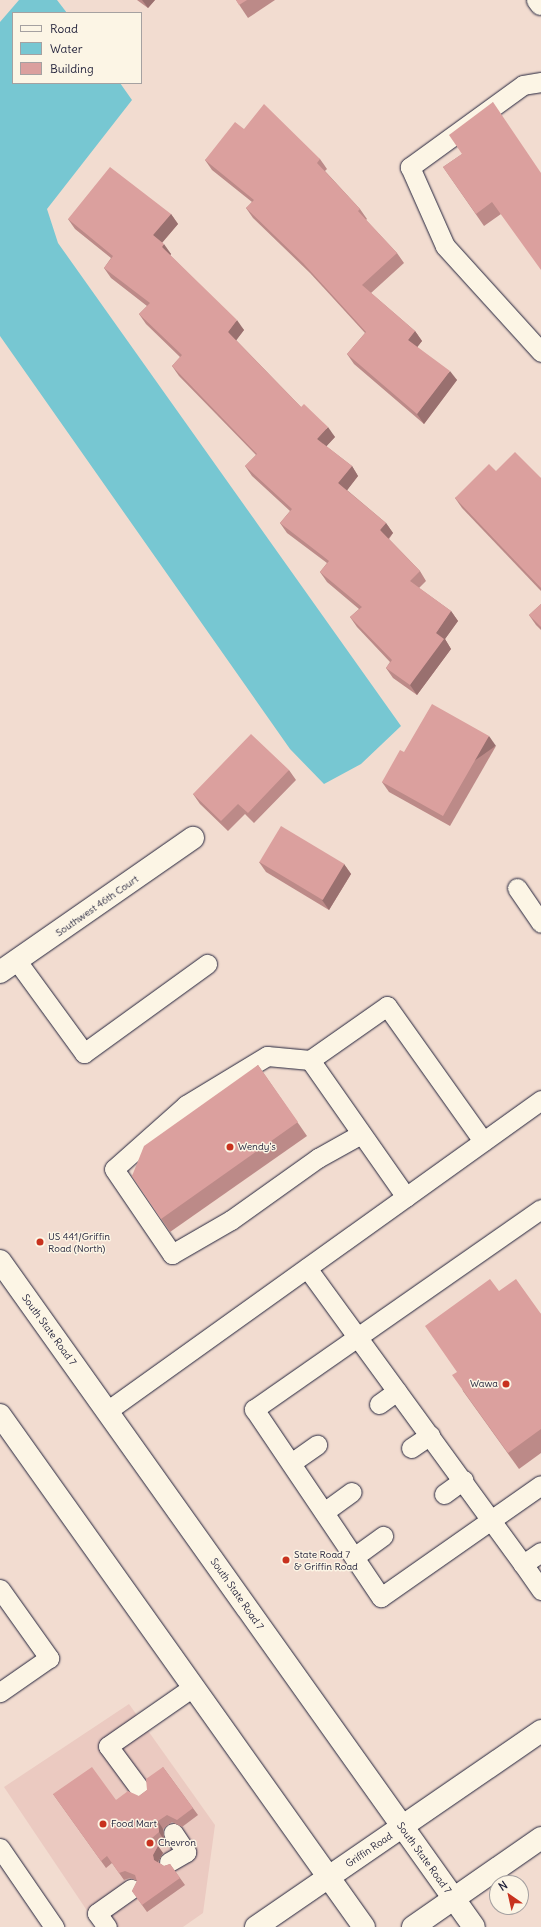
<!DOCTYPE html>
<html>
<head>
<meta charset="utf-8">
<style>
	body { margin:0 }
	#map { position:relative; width:541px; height:1927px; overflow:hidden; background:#f2dcd0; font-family:Delius,sans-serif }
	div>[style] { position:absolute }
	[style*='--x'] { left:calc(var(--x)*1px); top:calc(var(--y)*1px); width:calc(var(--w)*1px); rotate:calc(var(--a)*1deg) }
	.built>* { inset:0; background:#ebcac1 }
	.water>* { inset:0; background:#77c7d2 }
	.roads { filter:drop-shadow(0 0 1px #22223b) drop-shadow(0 0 1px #22223b) }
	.service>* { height:19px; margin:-9.5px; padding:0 9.5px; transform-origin:9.5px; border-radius:9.5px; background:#fcf5e5 }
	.minor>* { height:22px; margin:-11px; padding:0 11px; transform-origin:11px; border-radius:11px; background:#fcf5e5 }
	.primary>* { height:22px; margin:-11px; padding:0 11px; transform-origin:11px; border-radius:11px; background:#fcf5e5 }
	.wall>* { inset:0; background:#bc8a88 }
	.shaded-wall>* { inset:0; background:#99706f; transform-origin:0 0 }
	.building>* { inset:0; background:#dba09e; transform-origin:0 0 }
	.dots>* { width:11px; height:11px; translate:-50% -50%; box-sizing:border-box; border:2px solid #fcf5e5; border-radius:50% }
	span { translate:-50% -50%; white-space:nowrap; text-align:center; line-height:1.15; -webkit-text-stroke:3px #fcf5e5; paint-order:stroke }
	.street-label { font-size:10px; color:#22223b }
	.poi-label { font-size:10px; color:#22223b }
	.left { translate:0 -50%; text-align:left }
	.right { translate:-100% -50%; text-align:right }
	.legend { position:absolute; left:12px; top:12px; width:130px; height:72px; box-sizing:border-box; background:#fcf5e5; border:1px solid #a5a1a1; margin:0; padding:5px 7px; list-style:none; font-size:12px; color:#22223b }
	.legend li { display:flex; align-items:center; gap:8px; height:20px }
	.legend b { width:20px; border:1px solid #a5a1a1 }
	.north { position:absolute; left:489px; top:1875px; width:40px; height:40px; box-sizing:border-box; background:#fcf5e5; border:1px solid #a5a1a1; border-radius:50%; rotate:326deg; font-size:11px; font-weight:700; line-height:16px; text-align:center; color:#22223b }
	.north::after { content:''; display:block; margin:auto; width:14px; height:18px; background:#c8321e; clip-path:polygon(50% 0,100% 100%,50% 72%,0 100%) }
</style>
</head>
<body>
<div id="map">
	<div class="built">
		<i style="clip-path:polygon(129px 1704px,215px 1825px,203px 1913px,183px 1927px,98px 1927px,4px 1787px)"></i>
	</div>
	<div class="water">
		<i style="clip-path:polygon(19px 0,57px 0,67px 13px,13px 13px,13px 83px,120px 83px,132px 100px,47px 209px,58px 243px,401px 726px,361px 764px,324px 784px,290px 749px,0 336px,0 22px)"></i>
	</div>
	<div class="roads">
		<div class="service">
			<i style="--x:541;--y:82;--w:18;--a:171"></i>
			<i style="--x:523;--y:85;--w:140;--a:144"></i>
			<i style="--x:410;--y:167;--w:86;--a:66.1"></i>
			<i style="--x:445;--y:246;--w:143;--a:47.8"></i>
			<i style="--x:517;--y:888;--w:42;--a:55.6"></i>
			<i style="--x:17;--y:961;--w:114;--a:53.9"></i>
			<i style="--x:84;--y:1053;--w:152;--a:-35.9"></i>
			<i style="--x:310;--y:1060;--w:43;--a:-174.7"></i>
			<i style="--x:267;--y:1056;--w:95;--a:148.8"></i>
			<i style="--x:186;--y:1105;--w:96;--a:138.4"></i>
			<i style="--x:114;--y:1169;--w:103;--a:55.7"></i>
			<i style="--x:172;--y:1254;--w:68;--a:-30"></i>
			<i style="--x:231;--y:1220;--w:107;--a:-35.5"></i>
			<i style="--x:318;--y:1158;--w:49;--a:-29.2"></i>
			<i style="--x:406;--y:1197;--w:167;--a:-125"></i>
			<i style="--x:310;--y:1060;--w:94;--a:-35"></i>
			<i style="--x:387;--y:1006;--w:166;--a:54.6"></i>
			<i style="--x:541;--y:1209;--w:350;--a:145.1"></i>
			<i style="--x:254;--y:1409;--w:227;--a:56"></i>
			<i style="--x:381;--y:1597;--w:195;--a:-35"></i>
			<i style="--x:307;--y:1268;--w:366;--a:53.9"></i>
			<i style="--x:379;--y:1404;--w:22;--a:-36"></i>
			<i style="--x:107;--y:1411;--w:534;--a:-35.62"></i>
			<i style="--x:411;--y:1448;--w:23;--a:-34"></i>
			<i style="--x:291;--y:1463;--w:32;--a:-35"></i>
			<i style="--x:444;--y:1494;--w:24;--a:-36"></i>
			<i style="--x:324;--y:1512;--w:34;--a:-36"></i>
			<i style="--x:541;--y:1552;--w:22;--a:146"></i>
			<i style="--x:523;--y:1564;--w:32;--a:55"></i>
			<i style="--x:354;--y:1557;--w:36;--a:-36"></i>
			<i style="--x:0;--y:1589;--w:85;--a:54.6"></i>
			<i style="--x:49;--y:1658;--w:60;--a:145.2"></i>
			<i style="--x:142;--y:1792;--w:57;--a:-126.5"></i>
			<i style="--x:108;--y:1746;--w:103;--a:-34.8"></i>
			<i style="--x:0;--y:1848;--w:96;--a:55.6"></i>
			<i style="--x:169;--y:1862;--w:20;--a:-30"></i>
			<i style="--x:186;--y:1852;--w:23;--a:-124"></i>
			<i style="--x:107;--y:1927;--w:17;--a:-126"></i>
			<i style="--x:97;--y:1913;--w:42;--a:-35.2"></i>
		</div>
		<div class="minor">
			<i style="--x:538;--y:0;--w:5;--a:53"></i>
			<i style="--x:0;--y:972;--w:235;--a:-34.8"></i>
		</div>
		<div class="primary">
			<i style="--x:0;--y:1261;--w:817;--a:54.56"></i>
			<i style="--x:0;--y:1415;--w:628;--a:54.59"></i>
			<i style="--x:256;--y:1927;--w:346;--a:-34.5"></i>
			<i style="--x:413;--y:1927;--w:156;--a:-34.8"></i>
		</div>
	</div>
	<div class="wall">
		<i style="clip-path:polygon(137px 0,155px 0,148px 8px)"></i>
		<i style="clip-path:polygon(236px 0,275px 0,248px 18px)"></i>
		<i style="clip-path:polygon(493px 102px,501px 214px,484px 226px,443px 167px,462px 154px)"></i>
		<i style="clip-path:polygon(244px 129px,320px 159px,327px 169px,325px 171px,360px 209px,367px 219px,366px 220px,397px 253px,404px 263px,371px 293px,415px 331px,422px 341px,417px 347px,457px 380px,424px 424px,354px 364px,347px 354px,365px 333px,310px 273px,253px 218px,246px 208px,252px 202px,212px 170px,205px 160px)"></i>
		<i style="clip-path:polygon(171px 214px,178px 224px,162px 243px,171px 254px,170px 255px,244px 330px,236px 340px,301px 407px,335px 437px,326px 446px,352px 466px,358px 476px,347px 490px,386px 523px,393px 533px,389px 539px,420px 571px,426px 581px,419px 588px,451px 611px,458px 621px,445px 639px,451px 649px,417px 695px,393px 678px,386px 668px,390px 662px,357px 627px,350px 617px,359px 609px,327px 582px,320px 572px,327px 563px,287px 533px,280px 523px,290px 511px,252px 476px,245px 466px,256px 455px,179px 376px,172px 366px,180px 357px,146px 324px,139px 314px,147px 306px,111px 278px,104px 268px,111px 258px,75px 229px,68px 219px)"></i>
		<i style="clip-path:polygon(496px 471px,541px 478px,541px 591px,462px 508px,455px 498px)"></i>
		<i style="clip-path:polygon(541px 604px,541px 630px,536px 625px,529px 615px)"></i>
		<i style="clip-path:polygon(496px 746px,450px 826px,389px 792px,382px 782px)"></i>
		<i style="clip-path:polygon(289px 770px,296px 780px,254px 823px,245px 814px,228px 831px,200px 804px,193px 794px)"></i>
		<i style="clip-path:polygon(259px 862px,344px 864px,351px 874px,329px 910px,266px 872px)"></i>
		<i style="clip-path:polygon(258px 1065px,307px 1136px,170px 1232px,132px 1176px)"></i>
		<i style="clip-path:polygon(499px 1291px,541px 1314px,541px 1453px,519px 1469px,463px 1391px,457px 1372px)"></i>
		<i style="clip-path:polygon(163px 1767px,198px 1815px,182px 1827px,172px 1822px,163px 1829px,164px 1840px,157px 1845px,163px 1853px,158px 1862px,164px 1866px,170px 1864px,185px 1885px,147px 1912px,132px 1891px,137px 1881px,130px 1878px,124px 1880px,112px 1863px,106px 1868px,53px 1794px,116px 1800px,139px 1796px,147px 1790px)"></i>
	</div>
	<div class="shaded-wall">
		<i style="clip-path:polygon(142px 0,155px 0,148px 8px)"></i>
		<i style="clip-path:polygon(171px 214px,178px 224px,160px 245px,153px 235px)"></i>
		<i style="clip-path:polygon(164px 244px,171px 254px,169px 257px,162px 247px)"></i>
		<i style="clip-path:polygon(237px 320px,244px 330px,235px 342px,228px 332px)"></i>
		<i style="clip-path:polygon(415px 331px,422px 341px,415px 350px,408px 340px)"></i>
		<i style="clip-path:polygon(450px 371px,457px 380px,424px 424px,417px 414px)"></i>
		<i style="clip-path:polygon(328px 427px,335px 437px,324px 449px,317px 439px)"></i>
		<i style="clip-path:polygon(352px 466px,358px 476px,345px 493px,338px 483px)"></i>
		<i style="clip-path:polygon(386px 523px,393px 533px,387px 540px,380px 530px)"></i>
		<i style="clip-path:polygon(451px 611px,458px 621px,445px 639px,451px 649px,417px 695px,410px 685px,436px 633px)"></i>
		<i style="left:489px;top:736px;width:12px;height:92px;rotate:55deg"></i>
		<i style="clip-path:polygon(344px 864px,351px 874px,329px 910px,322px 900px)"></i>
		<i style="clip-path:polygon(158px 1821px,163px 1829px,164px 1840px,159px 1832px)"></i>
		<i style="clip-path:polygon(158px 1846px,163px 1853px,158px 1862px,159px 1867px,154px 1860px,153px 1855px)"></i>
	</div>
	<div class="building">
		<i style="clip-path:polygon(236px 0,247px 0,239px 5px)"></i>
		<i style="clip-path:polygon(493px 102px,541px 173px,541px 270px,492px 202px,476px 214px,443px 167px,462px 154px,449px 135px)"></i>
		<i style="clip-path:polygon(264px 104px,320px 159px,317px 163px,360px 209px,358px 211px,397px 253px,362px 285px,415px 331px,408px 340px,450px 371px,417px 414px,347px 354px,366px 332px,303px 263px,246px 208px,254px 200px,205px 160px,235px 122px,244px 129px)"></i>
		<i style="clip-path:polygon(110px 167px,171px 214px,153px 235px,164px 244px,162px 247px,237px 320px,228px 332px,301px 407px,304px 404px,328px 427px,317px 439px,352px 466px,338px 483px,386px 523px,380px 530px,420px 571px,410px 581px,451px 611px,436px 633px,444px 639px,410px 685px,386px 668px,392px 660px,350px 617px,362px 607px,320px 572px,329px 561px,280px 523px,292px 509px,245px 466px,257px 454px,172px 366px,182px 355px,139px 314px,150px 303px,104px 268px,113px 256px,68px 219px)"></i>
		<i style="clip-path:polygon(515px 452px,541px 478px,541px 588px,455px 498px,489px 464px,496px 471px)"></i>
		<i style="clip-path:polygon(541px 604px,541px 627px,529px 615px)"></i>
		<i style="clip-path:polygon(432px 704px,489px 736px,443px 816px,382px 782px,400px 750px,404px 752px)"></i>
		<i style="clip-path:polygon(251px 734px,289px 770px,248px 813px,238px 804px,221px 821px,193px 794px)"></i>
		<i style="left:281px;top:826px;width:74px;height:42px;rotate:31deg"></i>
		<i style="clip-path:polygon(258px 1065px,298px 1122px,161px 1219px,132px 1176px,144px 1146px)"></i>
		<i style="clip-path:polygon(490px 1279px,499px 1291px,516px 1279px,541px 1314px,541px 1429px,508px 1453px,452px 1375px,457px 1372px,425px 1326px)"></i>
		<i style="clip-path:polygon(92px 1767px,116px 1800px,128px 1791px,139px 1796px,147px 1790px,146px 1779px,163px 1767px,193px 1808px,177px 1820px,167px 1815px,158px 1821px,159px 1832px,152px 1838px,158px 1846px,153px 1855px,154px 1860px,164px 1866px,170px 1864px,180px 1878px,142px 1905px,132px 1891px,137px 1881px,135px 1875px,125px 1871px,119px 1873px,107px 1856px,101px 1861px,53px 1794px)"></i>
	</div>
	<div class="dots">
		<i style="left:230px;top:1147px;background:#c8321e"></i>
		<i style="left:40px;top:1242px;background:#c8321e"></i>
		<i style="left:506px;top:1384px;background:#c8321e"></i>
		<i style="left:286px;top:1560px;background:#c8321e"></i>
		<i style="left:103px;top:1824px;background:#c8321e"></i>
		<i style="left:150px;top:1843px;background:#c8321e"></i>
	</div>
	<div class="street-label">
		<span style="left:97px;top:906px;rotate:-35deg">Southwest 46th Court</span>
		<span style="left:49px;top:1330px;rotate:54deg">South State Road 7</span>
		<span style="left:237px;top:1594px;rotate:55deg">South State Road 7</span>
		<span style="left:369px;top:1850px;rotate:-34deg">Griffin Road</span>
		<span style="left:424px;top:1858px;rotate:54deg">South State Road 7</span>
	</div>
	<div class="poi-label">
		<span class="left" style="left:238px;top:1147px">Wendy's</span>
		<span class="left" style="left:48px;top:1242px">US 441/Griffin<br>Road (North)</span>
		<span class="right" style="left:498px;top:1384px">Wawa</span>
		<span class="left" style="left:294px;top:1560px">State Road 7<br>&amp; Griffin Road</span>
		<span class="left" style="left:111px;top:1824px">Food Mart</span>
		<span class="left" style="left:158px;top:1843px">Chevron</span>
	</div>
	<ul class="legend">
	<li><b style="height:5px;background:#fcf5e5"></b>Road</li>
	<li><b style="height:11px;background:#77c7d2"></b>Water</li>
	<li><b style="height:11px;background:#dba09e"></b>Building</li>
	</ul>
	<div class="north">N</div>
</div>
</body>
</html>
